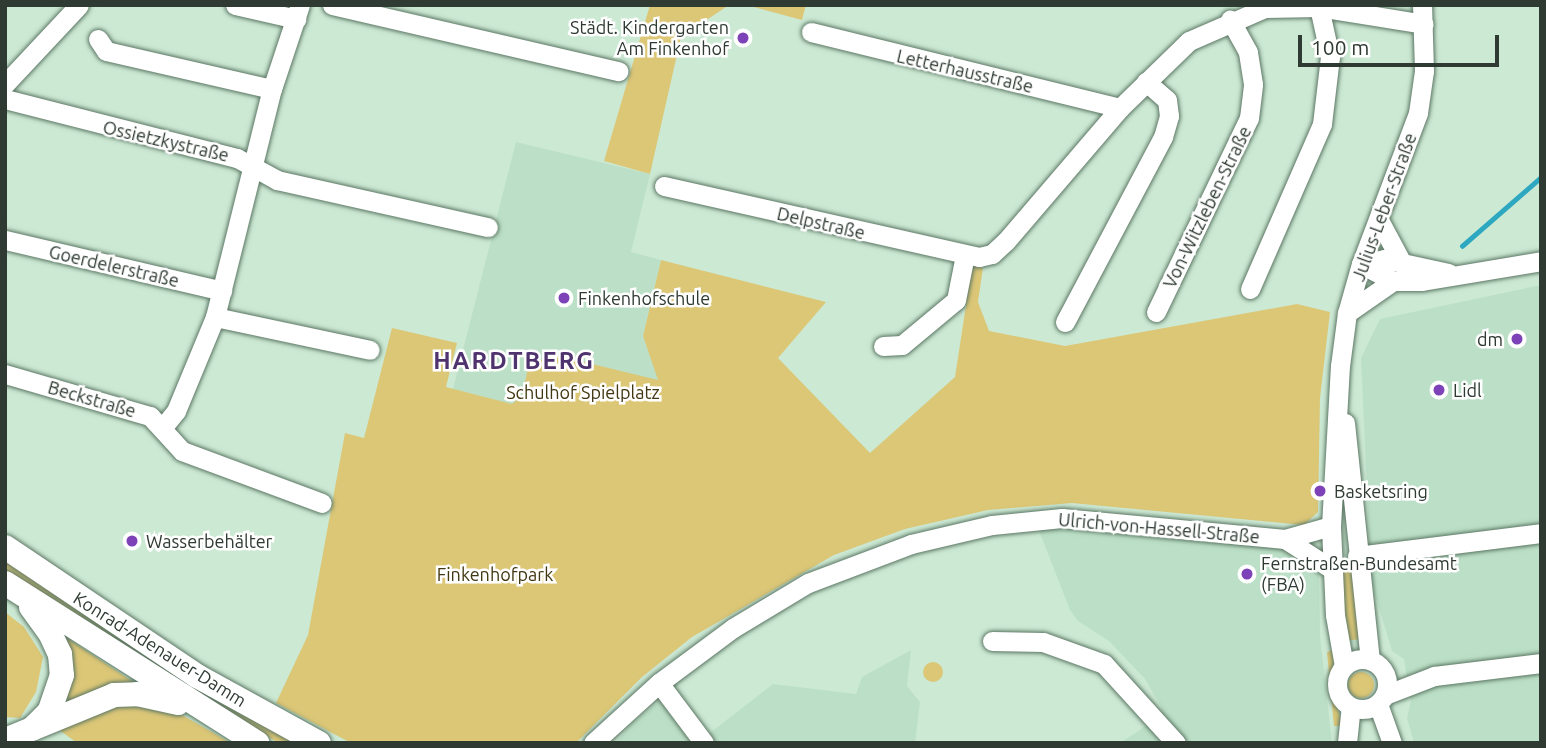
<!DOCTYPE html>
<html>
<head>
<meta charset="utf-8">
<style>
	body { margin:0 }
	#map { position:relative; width:1546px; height:748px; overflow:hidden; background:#cce9d4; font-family:Ubuntu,sans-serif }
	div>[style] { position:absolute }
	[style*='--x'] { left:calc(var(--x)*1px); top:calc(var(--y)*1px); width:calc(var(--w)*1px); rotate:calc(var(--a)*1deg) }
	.built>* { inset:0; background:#bce0c7 }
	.green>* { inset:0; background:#dcc777 }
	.round { border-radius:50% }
	.stream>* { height:4.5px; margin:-2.25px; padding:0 2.25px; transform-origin:2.25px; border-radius:2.25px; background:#2da8c0 }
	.roads { filter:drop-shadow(0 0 2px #5c7764) drop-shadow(0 0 2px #5c7764) }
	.minor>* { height:19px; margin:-9.5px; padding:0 9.5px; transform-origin:9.5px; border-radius:9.5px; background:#fff }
	.minor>.ring { margin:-9.5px; padding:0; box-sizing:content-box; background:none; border:19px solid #fff; border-radius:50% }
	.major>* { height:24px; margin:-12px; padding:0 12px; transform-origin:12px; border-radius:12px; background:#fff }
	.dots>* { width:19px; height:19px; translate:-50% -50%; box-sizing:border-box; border:4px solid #fff; border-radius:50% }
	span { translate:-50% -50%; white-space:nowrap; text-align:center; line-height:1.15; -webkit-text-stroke:5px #fff; paint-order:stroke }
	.poi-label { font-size:18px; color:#2e3a32 }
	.right { translate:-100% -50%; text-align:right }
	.left { translate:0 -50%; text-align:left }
	.street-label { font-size:18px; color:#2e3a32 }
	.park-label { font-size:18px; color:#413712 }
	.district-label { font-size:24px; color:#4f336e; font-weight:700; letter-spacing:2px }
	.frame { position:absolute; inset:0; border:7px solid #2e3a32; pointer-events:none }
	.scale { position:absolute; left:1298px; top:35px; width:201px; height:32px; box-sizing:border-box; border:4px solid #2e3a32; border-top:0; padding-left:9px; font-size:21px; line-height:24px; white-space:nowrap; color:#2e3a32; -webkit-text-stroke:5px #fff; paint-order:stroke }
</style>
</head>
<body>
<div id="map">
	<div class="built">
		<i style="clip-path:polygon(516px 142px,650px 174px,631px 252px,661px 260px,643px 336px,659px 381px,596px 427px,453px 389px)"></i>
		<i style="clip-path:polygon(1541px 285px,1541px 743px,1414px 743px,1407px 718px,1411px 701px,1404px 659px,1392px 651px,1371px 581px,1361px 358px,1380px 319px)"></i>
		<i style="clip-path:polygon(1088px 527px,1298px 551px,1319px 571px,1320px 636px,1332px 743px,1120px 743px,1161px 716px,1161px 707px,1145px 679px,1109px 641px,1078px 621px,1070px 610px,1038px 528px)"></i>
		<i style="clip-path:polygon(911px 650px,907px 686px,920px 702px,915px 743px,697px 743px,773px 684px,856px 694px,862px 677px)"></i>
		<i style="clip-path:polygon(662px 699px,695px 743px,615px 743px,633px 723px)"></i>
	</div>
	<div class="green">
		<i style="clip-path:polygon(650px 5px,729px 5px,681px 37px,650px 174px,604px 161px)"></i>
		<i style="clip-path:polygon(746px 5px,806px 5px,802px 20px)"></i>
		<i style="clip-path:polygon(661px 260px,826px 302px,778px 358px,870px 453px,955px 377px,972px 266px,983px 268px,978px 302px,989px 331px,1065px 346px,1297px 304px,1330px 312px,1320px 398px,1318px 512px,1304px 525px,1293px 524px,1072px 503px,988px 510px,905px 529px,834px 555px,692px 637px,642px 677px,576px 743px,351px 743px,276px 703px,308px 635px,345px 433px,364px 438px,392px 328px,457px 343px,446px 387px,512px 404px,522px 396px,528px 368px,551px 354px,658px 380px,643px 336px)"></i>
		<i style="clip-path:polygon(1339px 555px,1352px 564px,1363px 639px,1342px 641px)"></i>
		<i style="clip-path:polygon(5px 559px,302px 743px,279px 743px,222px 711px,5px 572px)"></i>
		<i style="clip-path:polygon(5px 612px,24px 627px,43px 657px,36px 692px,20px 718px,5px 717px)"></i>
		<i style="clip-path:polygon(58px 632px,144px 689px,55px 714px)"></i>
		<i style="clip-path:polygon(1335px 650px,1331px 688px,1343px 726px,1334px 726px,1327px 652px)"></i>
		<i class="round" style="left:923px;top:662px;width:20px;height:20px"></i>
		<i class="round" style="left:1348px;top:672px;width:26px;height:26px"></i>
		<i style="clip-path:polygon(122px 701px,168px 707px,231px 743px,77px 743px,58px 729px)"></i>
	</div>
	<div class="stream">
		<i style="--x:1462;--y:246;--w:105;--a:-41.1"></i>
	</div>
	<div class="roads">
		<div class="minor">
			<i style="--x:235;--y:5;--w:63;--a:12.9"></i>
			<i style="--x:332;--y:5;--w:294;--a:13"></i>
			<i style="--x:811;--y:32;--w:318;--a:13.8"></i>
			<i style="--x:98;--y:39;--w:14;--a:56"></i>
			<i style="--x:106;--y:51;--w:170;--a:12.9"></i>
			<i style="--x:5;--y:84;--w:108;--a:-46.9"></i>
			<i style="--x:5;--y:99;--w:239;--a:14.3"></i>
			<i style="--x:237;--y:158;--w:46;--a:28.8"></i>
			<i style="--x:277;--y:180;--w:216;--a:12.6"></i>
			<i style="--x:664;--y:186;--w:323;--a:12.7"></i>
			<i style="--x:979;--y:257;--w:13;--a:-13"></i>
			<i style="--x:992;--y:254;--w:19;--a:-43"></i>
			<i style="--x:1006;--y:241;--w:175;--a:-49.4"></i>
			<i style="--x:1120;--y:108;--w:96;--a:-44.2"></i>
			<i style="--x:1189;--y:41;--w:83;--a:-23.5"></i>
			<i style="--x:1265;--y:8;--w:54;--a:-1.1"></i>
			<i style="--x:1319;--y:7;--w:106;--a:9.2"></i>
			<i style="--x:1379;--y:220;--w:47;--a:61.8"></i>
			<i style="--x:5;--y:240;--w:223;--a:13.2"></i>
			<i style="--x:1361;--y:264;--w:36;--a:28"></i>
			<i style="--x:1393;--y:281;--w:29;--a:0"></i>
			<i style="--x:1422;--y:281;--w:121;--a:-9.5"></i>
			<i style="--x:1361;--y:264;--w:24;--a:-12"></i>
			<i style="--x:1384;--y:259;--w:66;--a:12.2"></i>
			<i style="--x:1250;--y:289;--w:180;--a:-66.4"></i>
			<i style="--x:1322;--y:124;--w:67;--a:-83.2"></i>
			<i style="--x:1330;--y:57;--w:51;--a:-102.4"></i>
			<i style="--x:1156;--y:312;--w:215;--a:-64.4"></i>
			<i style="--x:1249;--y:118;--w:34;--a:-83"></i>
			<i style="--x:1253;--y:84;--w:32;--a:-99"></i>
			<i style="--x:1248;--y:52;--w:37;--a:-119"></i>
			<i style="--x:1347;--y:313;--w:56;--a:-34.8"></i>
			<i style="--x:215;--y:317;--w:158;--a:12"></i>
			<i style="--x:1065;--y:322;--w:209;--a:-62.1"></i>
			<i style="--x:1163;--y:137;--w:22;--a:-74"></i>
			<i style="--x:1169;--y:116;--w:16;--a:-97"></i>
			<i style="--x:1167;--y:100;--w:28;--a:-139"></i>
			<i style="--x:883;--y:346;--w:19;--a:-3"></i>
			<i style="--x:902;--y:345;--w:70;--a:-39.8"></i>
			<i style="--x:956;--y:300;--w:46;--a:-78.7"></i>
			<i style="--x:5;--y:374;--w:151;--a:16.2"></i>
			<i style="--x:150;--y:416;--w:47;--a:47.6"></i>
			<i style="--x:182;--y:451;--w:149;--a:20.4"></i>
			<i style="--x:1345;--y:423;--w:238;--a:84"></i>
			<i style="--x:163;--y:427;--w:21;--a:-51"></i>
			<i style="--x:176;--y:411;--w:102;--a:-67.5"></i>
			<i style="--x:215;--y:317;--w:235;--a:-76"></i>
			<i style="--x:272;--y:89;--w:89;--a:-71.6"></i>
			<i style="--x:1285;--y:539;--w:56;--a:32.6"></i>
			<i style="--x:1357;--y:556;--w:185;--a:-7.1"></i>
			<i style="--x:992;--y:641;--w:51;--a:1.1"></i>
			<i style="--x:1043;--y:642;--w:65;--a:19.8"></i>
			<i style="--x:1104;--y:664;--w:107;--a:47.7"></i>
			<i class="ring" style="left:1337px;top:659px;width:31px;height:31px"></i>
			<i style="--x:1344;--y:666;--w:52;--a:-100"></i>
			<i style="--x:1335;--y:615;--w:89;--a:-92.6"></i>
			<i style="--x:1331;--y:526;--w:160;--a:-86.8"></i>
			<i style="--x:1340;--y:366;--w:53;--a:-82.5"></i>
			<i style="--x:1347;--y:313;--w:51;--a:-74.1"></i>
			<i style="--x:1361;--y:264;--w:161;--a:-69.3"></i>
			<i style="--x:1418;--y:113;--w:42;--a:-81.9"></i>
			<i style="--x:1424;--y:71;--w:66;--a:-91.7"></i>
			<i style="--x:659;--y:683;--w:75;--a:53.1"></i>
			<i style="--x:1385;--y:695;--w:53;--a:-21.2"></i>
			<i style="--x:1434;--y:676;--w:108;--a:-6.9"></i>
			<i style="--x:1378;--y:704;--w:41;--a:70.3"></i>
			<i style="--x:593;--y:743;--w:89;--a:-42.3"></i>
			<i style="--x:659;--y:683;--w:92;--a:-36.6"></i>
			<i style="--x:733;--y:628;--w:87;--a:-31"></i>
			<i style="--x:808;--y:583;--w:110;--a:-20.7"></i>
			<i style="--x:911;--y:544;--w:83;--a:-13.2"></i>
			<i style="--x:992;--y:525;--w:70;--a:-5.7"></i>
			<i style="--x:1062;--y:518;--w:224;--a:5.4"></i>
			<i style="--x:1285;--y:539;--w:48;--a:-15.8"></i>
			<i style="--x:1347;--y:743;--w:36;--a:-84"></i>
		</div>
		<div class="major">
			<i style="--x:5;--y:547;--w:231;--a:33.9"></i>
			<i style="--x:197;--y:676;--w:139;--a:28.8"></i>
			<i style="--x:5;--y:583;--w:299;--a:32.4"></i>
			<i style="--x:31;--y:607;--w:32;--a:54"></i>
			<i style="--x:50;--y:633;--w:23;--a:65"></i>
			<i style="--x:60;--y:654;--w:21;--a:85"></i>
			<i style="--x:62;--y:675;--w:39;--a:109"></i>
			<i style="--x:49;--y:712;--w:23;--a:135"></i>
			<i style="--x:5;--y:740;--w:118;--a:-22.4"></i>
			<i style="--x:114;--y:695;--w:23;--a:-2"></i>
			<i style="--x:137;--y:694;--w:42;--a:12.4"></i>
		</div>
	</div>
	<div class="dots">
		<i style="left:743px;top:38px;background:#7d42b8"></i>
		<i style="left:564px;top:298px;background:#7d42b8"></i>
		<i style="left:1517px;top:339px;background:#7d42b8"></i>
		<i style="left:1439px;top:390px;background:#7d42b8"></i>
		<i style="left:1320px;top:491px;background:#7d42b8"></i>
		<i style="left:132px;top:541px;background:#7d42b8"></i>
		<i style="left:1247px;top:574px;background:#7d42b8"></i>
	</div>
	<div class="poi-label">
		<span class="right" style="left:729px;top:38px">Städt. Kindergarten<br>Am Finkenhof</span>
		<span class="left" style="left:578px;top:298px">Finkenhofschule</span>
		<span class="right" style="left:1503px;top:339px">dm</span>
		<span class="left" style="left:1453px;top:390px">Lidl</span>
		<span class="left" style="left:1334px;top:491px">Basketsring</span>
		<span class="left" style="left:146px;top:541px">Wasserbehälter</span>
		<span class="left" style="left:1261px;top:574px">Fernstraßen-Bundesamt<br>(FBA)</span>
	</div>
	<div class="street-label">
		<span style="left:965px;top:71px;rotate:13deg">Letterhausstraße</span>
		<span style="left:166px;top:141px;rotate:13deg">Ossietzkystraße</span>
		<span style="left:1207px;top:207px;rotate:-64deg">Von-Witzleben-Straße</span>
		<span style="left:1384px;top:207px;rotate:-70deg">Julius-Leber-Straße</span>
		<span style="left:821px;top:223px;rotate:13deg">Delpstraße</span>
		<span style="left:114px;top:266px;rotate:13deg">Goerdelerstraße</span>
		<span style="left:92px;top:399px;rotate:16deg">Beckstraße</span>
		<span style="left:1159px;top:528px;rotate:5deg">Ulrich-von-Hassell-Straße</span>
		<span style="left:160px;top:649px;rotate:32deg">Konrad-Adenauer-Damm</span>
	</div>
	<div class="park-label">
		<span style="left:583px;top:392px">Schulhof Spielplatz</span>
		<span style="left:495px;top:574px">Finkenhofpark</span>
	</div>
	<div class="district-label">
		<span style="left:514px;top:361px">HARDTBERG</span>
	</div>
	<div class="frame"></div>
	<div class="scale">100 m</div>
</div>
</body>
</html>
